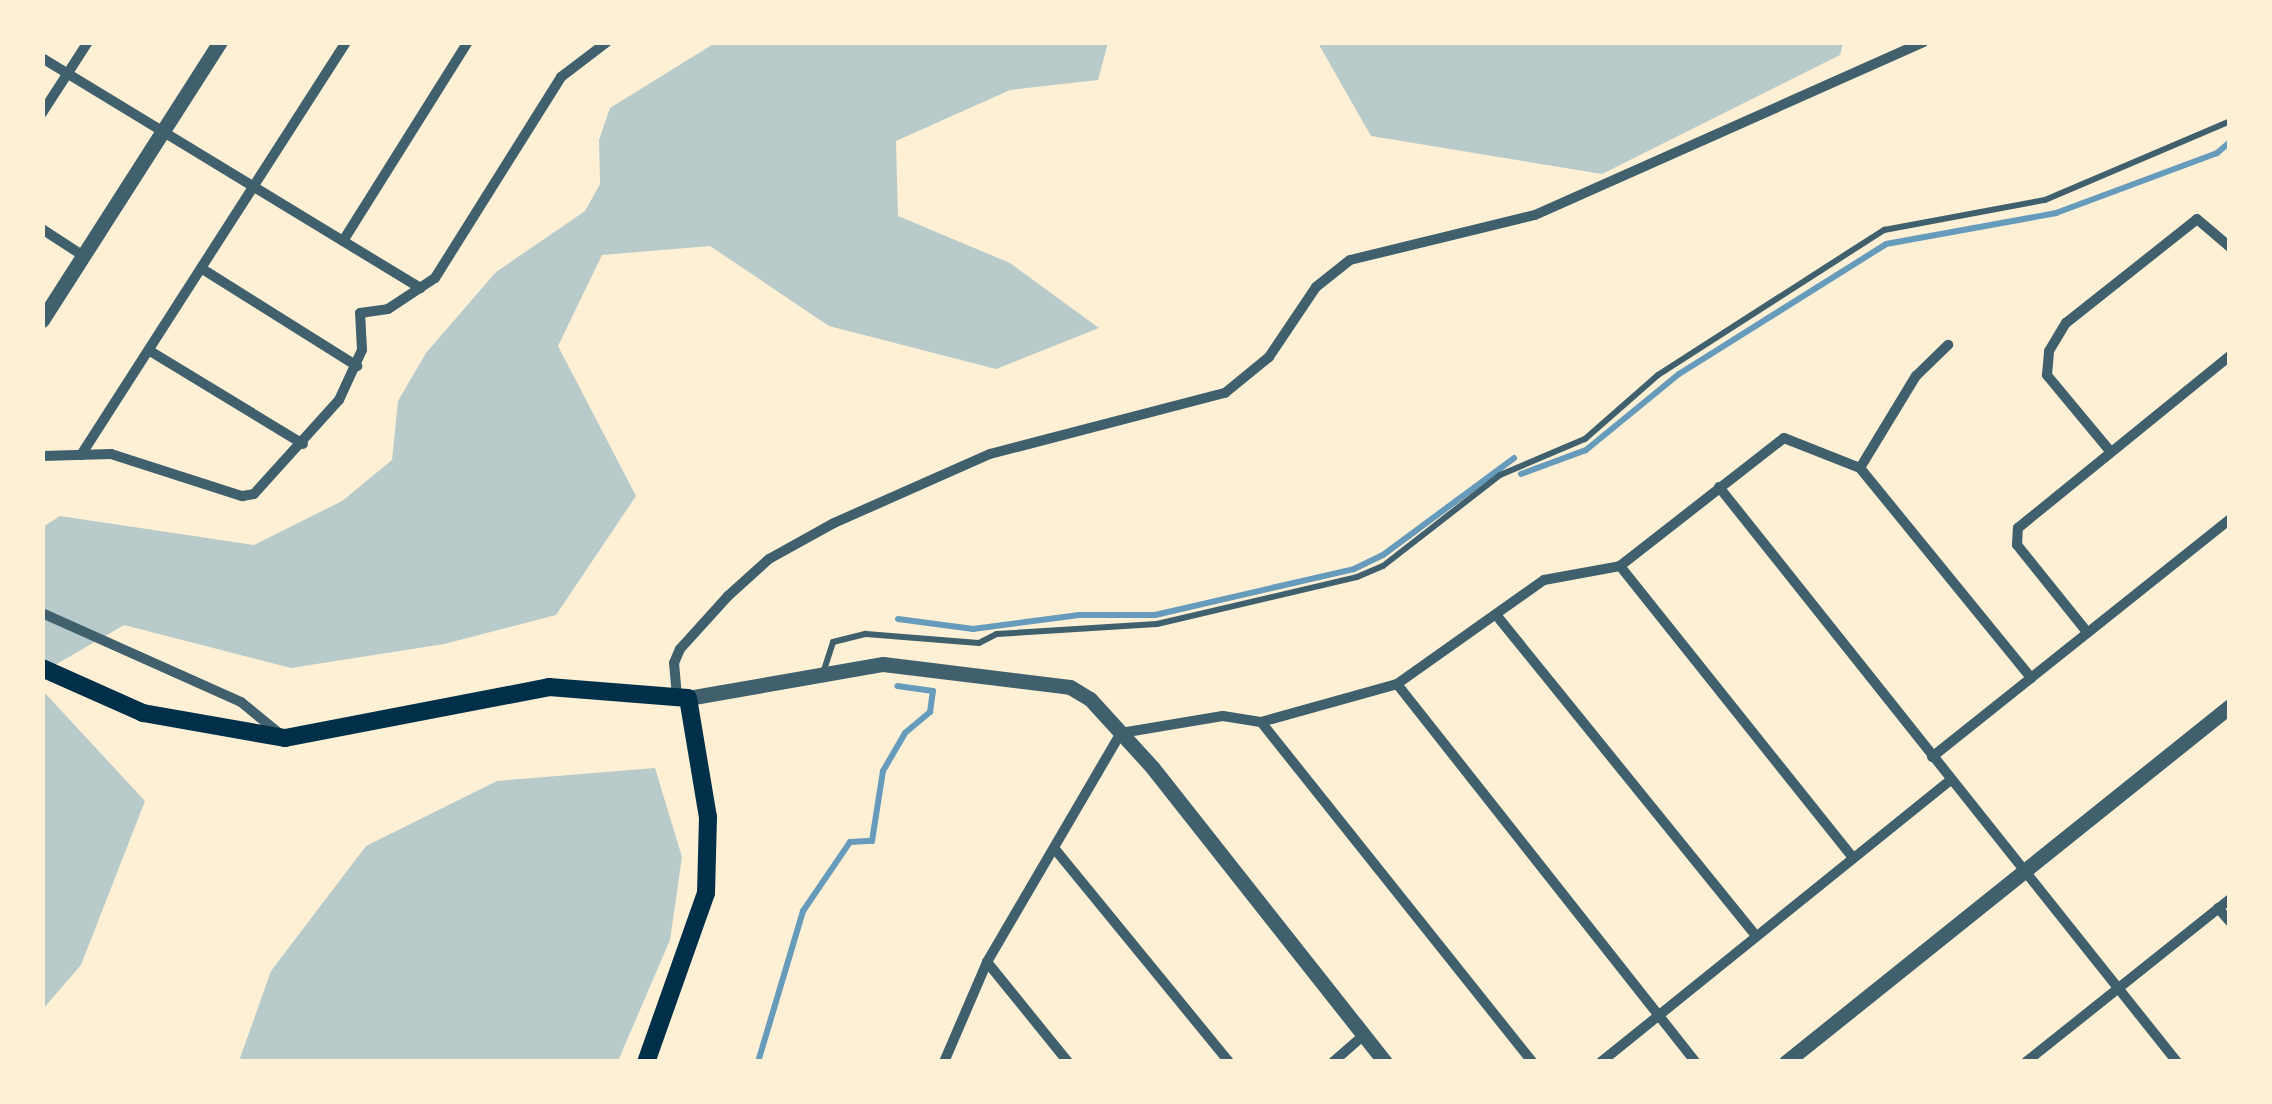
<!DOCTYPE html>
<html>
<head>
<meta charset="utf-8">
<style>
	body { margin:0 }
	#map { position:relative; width:2272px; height:1104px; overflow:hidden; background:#fdf0d5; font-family:"Golos Text",sans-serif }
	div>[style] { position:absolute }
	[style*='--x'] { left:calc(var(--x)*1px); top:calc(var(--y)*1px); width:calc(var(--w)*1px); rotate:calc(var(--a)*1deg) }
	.green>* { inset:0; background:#b9caca }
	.stream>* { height:6px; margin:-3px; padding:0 3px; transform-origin:3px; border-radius:3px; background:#669bbc }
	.service>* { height:6px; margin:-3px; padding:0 3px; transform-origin:3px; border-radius:3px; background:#3f606c }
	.minor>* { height:10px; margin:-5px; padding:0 5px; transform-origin:5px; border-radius:5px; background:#3f606c }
	.tertiary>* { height:15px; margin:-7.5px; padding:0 7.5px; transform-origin:7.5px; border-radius:7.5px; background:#3f606c }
	.secondary>* { height:18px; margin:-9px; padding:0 9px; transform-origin:9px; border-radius:9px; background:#003049 }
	span { translate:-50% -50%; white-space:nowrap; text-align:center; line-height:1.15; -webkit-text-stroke:8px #fdf0d5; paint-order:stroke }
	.frame { position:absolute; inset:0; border:45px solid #fdf0d5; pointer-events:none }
</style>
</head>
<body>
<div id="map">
	<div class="green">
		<i style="clip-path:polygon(715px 43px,1108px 43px,1098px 80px,1010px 90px,896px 141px,898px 216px,1010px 263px,1099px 328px,996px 369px,829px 326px,710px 246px,602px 255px,558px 346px,636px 496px,556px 615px,444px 644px,291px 668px,124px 625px,43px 672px,43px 527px,60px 516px,254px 545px,342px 501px,392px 460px,398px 401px,426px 353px,496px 272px,585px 211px,600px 184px,599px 140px,610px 108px)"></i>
		<i style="clip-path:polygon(1318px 43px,1843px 43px,1840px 55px,1602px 174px,1371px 136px)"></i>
		<i style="clip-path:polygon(43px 691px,145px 801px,81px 965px,43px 1009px)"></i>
		<i style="clip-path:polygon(655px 768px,682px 857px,670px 940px,618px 1061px,239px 1061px,271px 971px,366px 846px,497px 781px)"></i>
	</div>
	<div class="stream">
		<i style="--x:1521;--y:474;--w:69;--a:-20.3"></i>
		<i style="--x:1586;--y:450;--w:120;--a:-39.3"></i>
		<i style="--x:1679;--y:374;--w:244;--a:-32.1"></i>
		<i style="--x:1886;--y:244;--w:173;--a:-10.3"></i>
		<i style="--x:2056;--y:213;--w:172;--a:-20.4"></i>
		<i style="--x:2217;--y:153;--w:17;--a:-40"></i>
		<i style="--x:898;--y:619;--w:76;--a:7.6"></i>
		<i style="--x:973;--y:629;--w:107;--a:-7.5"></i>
		<i style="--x:1079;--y:615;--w:76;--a:0"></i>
		<i style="--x:1155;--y:615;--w:204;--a:-13"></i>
		<i style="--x:1354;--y:569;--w:32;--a:-26"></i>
		<i style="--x:1383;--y:555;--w:163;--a:-36.5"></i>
		<i style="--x:758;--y:1062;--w:158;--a:-73.4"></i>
		<i style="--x:803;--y:911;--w:83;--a:-55.7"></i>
		<i style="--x:850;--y:842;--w:22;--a:-3"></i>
		<i style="--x:872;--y:841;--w:71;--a:-81.1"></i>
		<i style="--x:883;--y:771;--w:44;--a:-59.9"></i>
		<i style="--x:905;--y:733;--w:33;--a:-40"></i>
		<i style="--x:930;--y:712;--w:21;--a:-82"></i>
		<i style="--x:933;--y:691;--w:36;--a:-172"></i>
	</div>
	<div class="service">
		<i style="--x:824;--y:670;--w:29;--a:-72"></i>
		<i style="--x:833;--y:642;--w:34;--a:-14"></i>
		<i style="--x:866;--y:634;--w:113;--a:4.6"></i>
		<i style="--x:979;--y:643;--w:20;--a:-27"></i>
		<i style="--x:997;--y:634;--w:160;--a:-3.6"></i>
		<i style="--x:1157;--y:624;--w:205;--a:-13.2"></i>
		<i style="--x:1357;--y:577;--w:28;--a:-23"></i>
		<i style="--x:1383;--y:566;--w:148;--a:-37.9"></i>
		<i style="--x:1500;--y:475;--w:92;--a:-23"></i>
		<i style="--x:1585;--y:439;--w:97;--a:-41.2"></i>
		<i style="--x:1658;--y:375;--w:269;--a:-32.7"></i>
		<i style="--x:1884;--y:230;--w:164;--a:-10.6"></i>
		<i style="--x:2045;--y:200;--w:201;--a:-23.1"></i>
	</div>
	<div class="minor">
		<i style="--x:42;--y:58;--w:443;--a:31.3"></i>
		<i style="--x:42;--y:113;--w:85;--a:-57.1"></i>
		<i style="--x:42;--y:229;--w:48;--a:33"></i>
		<i style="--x:343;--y:241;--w:235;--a:-57.9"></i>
		<i style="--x:204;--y:270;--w:181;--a:32.1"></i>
		<i style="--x:150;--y:351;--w:179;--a:31.3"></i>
		<i style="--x:2110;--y:451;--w:99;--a:-129.7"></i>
		<i style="--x:2047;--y:375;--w:24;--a:-85"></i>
		<i style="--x:2049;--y:351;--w:33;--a:-59"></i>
		<i style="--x:2066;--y:323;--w:167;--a:-38.4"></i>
		<i style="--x:2197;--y:219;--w:43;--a:40.3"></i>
		<i style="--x:81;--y:455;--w:491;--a:-57.3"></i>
		<i style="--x:42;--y:456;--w:69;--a:-1.7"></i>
		<i style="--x:111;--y:454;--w:138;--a:17.8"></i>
		<i style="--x:242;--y:496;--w:12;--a:-9"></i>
		<i style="--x:254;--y:494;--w:127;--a:-47.9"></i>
		<i style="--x:339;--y:400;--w:55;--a:-65.3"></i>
		<i style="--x:362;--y:350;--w:37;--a:-93"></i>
		<i style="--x:360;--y:313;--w:28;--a:-8"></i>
		<i style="--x:388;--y:309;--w:56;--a:-33.4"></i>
		<i style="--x:435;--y:278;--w:237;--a:-57.9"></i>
		<i style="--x:561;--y:77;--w:58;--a:-37.3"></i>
		<i style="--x:1860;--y:468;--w:108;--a:-58.7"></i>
		<i style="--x:1916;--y:376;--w:45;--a:-44.1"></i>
		<i style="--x:1719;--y:487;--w:735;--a:51.46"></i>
		<i style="--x:1620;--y:566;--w:372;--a:51.4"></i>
		<i style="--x:42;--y:613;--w:218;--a:24.1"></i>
		<i style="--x:241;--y:702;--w:50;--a:39.4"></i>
		<i style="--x:1497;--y:616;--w:410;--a:51"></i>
		<i style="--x:2087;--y:632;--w:112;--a:-128.8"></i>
		<i style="--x:2017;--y:545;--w:17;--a:-87"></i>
		<i style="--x:2018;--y:528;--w:273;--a:-39.1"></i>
		<i style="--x:1397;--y:684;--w:482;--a:51.7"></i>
		<i style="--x:677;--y:697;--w:34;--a:-95"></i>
		<i style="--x:674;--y:663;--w:15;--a:-67"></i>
		<i style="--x:680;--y:649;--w:72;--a:-47.8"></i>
		<i style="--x:728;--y:596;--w:55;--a:-42.1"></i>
		<i style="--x:769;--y:559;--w:74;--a:-29"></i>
		<i style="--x:834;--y:523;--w:171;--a:-23.9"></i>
		<i style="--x:990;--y:454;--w:243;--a:-14.6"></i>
		<i style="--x:1225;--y:393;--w:57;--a:-39.3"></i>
		<i style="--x:1269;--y:357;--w:84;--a:-56.1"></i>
		<i style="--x:1316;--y:287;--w:43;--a:-38.5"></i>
		<i style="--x:1350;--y:260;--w:190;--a:-13.7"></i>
		<i style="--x:1535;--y:215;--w:425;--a:-24"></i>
		<i style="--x:1261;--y:722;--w:435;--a:51.4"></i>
		<i style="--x:1932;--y:757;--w:381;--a:-38.6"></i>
		<i style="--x:1054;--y:848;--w:276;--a:50.7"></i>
		<i style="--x:2218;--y:908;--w:18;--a:49"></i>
		<i style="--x:987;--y:962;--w:129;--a:51"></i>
		<i style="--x:944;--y:1062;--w:109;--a:-66.7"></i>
		<i style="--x:987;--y:962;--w:265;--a:-59.7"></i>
		<i style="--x:1121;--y:733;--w:103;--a:-9.5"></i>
		<i style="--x:1223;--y:716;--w:38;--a:9"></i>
		<i style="--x:1261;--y:722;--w:141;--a:-15.6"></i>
		<i style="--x:1397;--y:684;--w:180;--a:-35.3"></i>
		<i style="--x:1544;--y:580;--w:77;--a:-10.4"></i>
		<i style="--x:1620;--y:566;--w:208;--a:-38"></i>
		<i style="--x:1784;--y:438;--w:82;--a:21.5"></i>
		<i style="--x:1860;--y:468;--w:271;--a:50.8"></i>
		<i style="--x:1333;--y:1062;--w:41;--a:-41.1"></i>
		<i style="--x:1601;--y:1062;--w:449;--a:-38.9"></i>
		<i style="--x:2026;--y:1062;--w:261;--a:-38.6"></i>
	</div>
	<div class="tertiary">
		<i style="--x:42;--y:320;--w:330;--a:-57.4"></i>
		<i style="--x:688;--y:698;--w:198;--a:-9.9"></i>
		<i style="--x:883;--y:664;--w:188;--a:7"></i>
		<i style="--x:1070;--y:687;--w:23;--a:31"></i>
		<i style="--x:1090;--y:699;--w:92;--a:47.6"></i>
		<i style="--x:1152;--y:767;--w:376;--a:51.7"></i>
		<i style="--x:1786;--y:1062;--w:569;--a:-38.72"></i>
	</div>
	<div class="secondary">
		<i style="--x:42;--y:668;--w:111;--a:24"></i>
		<i style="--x:143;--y:713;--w:144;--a:10"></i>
		<i style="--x:285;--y:738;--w:269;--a:-10.9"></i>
		<i style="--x:549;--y:687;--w:139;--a:4.5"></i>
		<i style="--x:688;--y:698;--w:121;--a:80.5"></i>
		<i style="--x:708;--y:817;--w:76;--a:91.5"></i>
		<i style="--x:706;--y:893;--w:179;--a:109.5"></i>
	</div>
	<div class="frame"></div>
</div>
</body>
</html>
